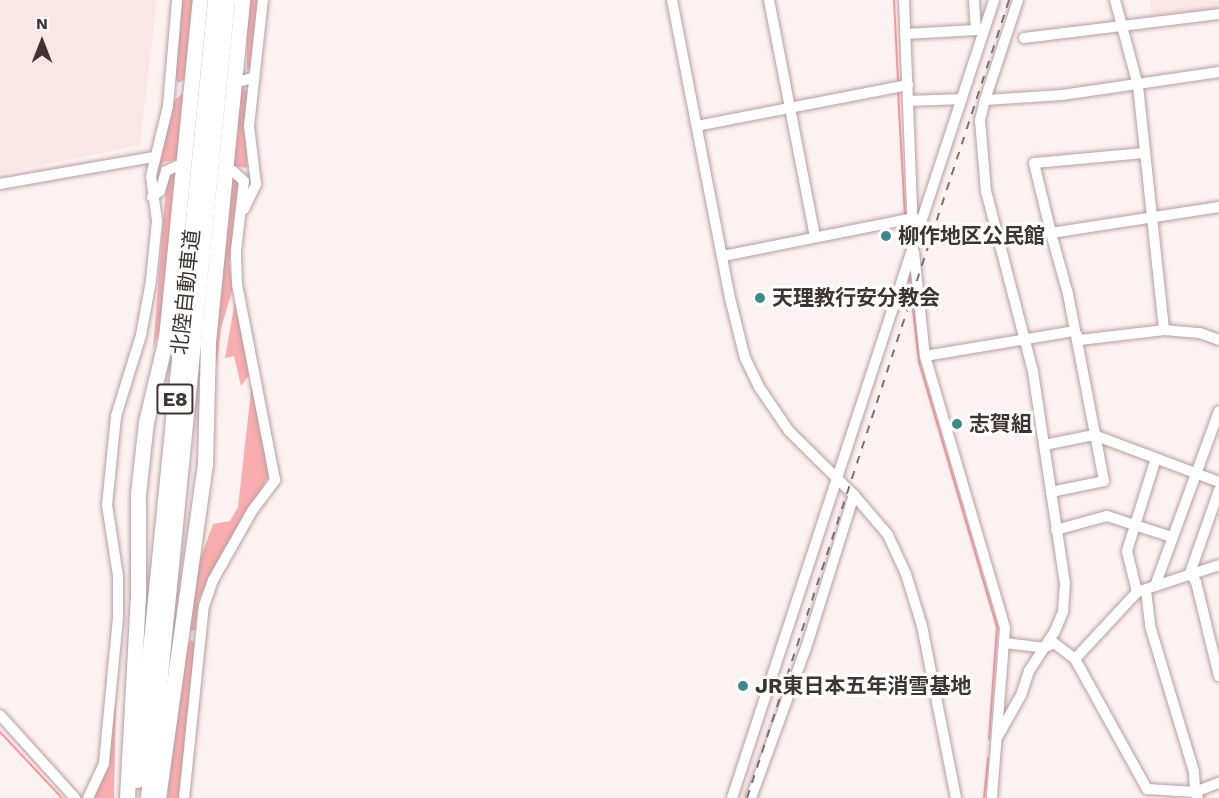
<!DOCTYPE html>
<html>
<head>
<meta charset="utf-8">
<style>
	body { margin:0 }
	#map { position:relative; width:1219px; height:798px; overflow:hidden; background:#fdf2f2; font-family:"Work Sans","Noto Sans JP",sans-serif }
	div>[style] { position:absolute }
	[style*='--x'] { left:calc(var(--x)*1px); top:calc(var(--y)*1px); width:calc(var(--w)*1px); rotate:calc(var(--a)*1deg) }
	.built>* { inset:0; background:#fbe6e6 }
	.green>* { inset:0; background:#f8adaf; transform-origin:0 0 }
	.stream>* { height:2px; margin:-1px; padding:0 1px; transform-origin:1px; border-radius:1px; background:#fc959a }
	.roads { filter:drop-shadow(0 0 2px #b89e9f) drop-shadow(0 0 2px #b89e9f) }
	.minor>* { height:10px; margin:-5px; padding:0 5px; transform-origin:5px; border-radius:5px; background:#fff }
	.highway>* { height:15px; margin:-7.5px; padding:0 7.5px; transform-origin:7.5px; border-radius:7.5px; background:#fff }
	.rail>* { height:2px; margin-top:-1px; transform-origin:0; background:repeating-linear-gradient(90deg,#7c7171 0 8px,transparent 0 16px) }
	.dots>* { width:16px; height:16px; translate:-50% -50%; box-sizing:border-box; border:3px solid #fff; border-radius:50% }
	span { translate:-50% -50%; white-space:nowrap; text-align:center; line-height:1.15; -webkit-text-stroke:6px #fff; paint-order:stroke }
	.shield-label span { padding:2px 4px; background:#fff; border:2px solid; border-radius:4px; -webkit-text-stroke-width:0 }
	.shield-label { font-size:20px; color:#3e3434; font-weight:700 }
	.poi-label { font-size:21px; color:#3e3434; font-weight:700 }
	.left { translate:0 -50%; text-align:left }
	.street-label { font-size:21px; color:#3e3434 }
	.north { position:absolute; left:12px; top:12px; width:60px; height:60px; -webkit-text-stroke:4px #fff; paint-order:stroke; rotate:0deg; font-size:16px; font-weight:700; line-height:24px; text-align:center; color:#3e3434 }
	.north::after { content:''; display:block; margin:auto; width:21px; height:27px; background:#3e3434; clip-path:polygon(50% 0,100% 100%,50% 72%,0 100%) }
</style>
</head>
<body>
<div id="map">
	<div class="built">
		<i style="clip-path:polygon(0 0,157px 0,140px 145px,0 174px)"></i>
		<i style="clip-path:polygon(1150px 0,1219px 0,1219px 12px,1152px 21px)"></i>
	</div>
	<div class="green">
		<i style="clip-path:polygon(182px 0,194px 0,186px 79px,178px 83px,174px 73px)"></i>
		<i style="left:247px;top:0;width:11px;height:69px"></i>
		<i style="clip-path:polygon(240px 86px,248px 92px,247px 168px,232px 166px)"></i>
		<i style="clip-path:polygon(182px 94px,186px 95px,177px 160px,163px 162px,154px 179px,172px 102px)"></i>
		<i style="clip-path:polygon(175px 168px,161px 325px,153px 349px,167px 174px)"></i>
		<i style="clip-path:polygon(231px 174px,240px 183px,229px 262px,233px 288px,221px 328px,217px 364px,214px 348px)"></i>
		<i style="clip-path:polygon(235px 301px,249px 375px,241px 386px,234px 356px,225px 358px)"></i>
		<i style="clip-path:polygon(252px 382px,269px 476px,209px 579px,199px 599px,195px 630px,187px 632px,193px 579px,213px 524px,230px 521px,238px 507px)"></i>
		<i style="clip-path:polygon(192px 640px,195px 644px,179px 798px,167px 798px,187px 642px)"></i>
		<i style="clip-path:polygon(116px 700px,114px 798px,94px 798px,105px 772px)"></i>
	</div>
	<div class="stream">
		<i style="--x:894;--y:0;--w:83;--a:87.2"></i>
		<i style="--x:898;--y:92;--w:126;--a:86.8"></i>
		<i style="--x:905;--y:223;--w:28;--a:86"></i>
		<i style="--x:909;--y:274;--w:89;--a:83.5"></i>
		<i style="--x:919;--y:362;--w:276;--a:73.6"></i>
		<i style="--x:997;--y:627;--w:112;--a:94.1"></i>
		<i style="--x:0;--y:732;--w:91;--a:46.8"></i>
		<i style="--x:984;--y:798;--w:40;--a:-84.3"></i>
	</div>
	<div class="roads">
		<div class="minor">
			<i style="--x:672;--y:0;--w:304;--a:79"></i>
			<i style="--x:730;--y:298;--w:62;--a:76"></i>
			<i style="--x:745;--y:358;--w:32;--a:64"></i>
			<i style="--x:759;--y:387;--w:53;--a:55.7"></i>
			<i style="--x:789;--y:431;--w:91;--a:44.6"></i>
			<i style="--x:854;--y:495;--w:52;--a:49.6"></i>
			<i style="--x:888;--y:535;--w:43;--a:65.2"></i>
			<i style="--x:906;--y:574;--w:54;--a:72.9"></i>
			<i style="--x:922;--y:626;--w:175;--a:78.8"></i>
			<i style="--x:769;--y:0;--w:241;--a:79"></i>
			<i style="--x:904;--y:0;--w:236;--a:87.8"></i>
			<i style="--x:1018;--y:0;--w:105;--a:108.3"></i>
			<i style="--x:985;--y:100;--w:77;--a:-3.7"></i>
			<i style="--x:1062;--y:95;--w:159;--a:-8.3"></i>
			<i style="--x:1115;--y:0;--w:89;--a:75"></i>
			<i style="--x:1138;--y:86;--w:245;--a:83.9"></i>
			<i style="--x:905;--y:34;--w:71;--a:-3.2"></i>
			<i style="--x:976;--y:30;--w:30;--a:-94"></i>
			<i style="--x:1024;--y:38;--w:196;--a:-7"></i>
			<i style="--x:242;--y:81;--w:13;--a:-18"></i>
			<i style="--x:985;--y:100;--w:21;--a:104"></i>
			<i style="--x:980;--y:120;--w:71;--a:85.2"></i>
			<i style="--x:986;--y:191;--w:187;--a:75.4"></i>
			<i style="--x:1033;--y:372;--w:213;--a:81.4"></i>
			<i style="--x:1065;--y:583;--w:29;--a:94"></i>
			<i style="--x:1063;--y:612;--w:21;--a:113"></i>
			<i style="--x:1055;--y:631;--w:48;--a:123"></i>
			<i style="--x:1029;--y:671;--w:25;--a:108"></i>
			<i style="--x:1021;--y:695;--w:47;--a:119.3"></i>
			<i style="--x:909;--y:101;--w:53;--a:-2.2"></i>
			<i style="--x:697;--y:126;--w:215;--a:-11"></i>
			<i style="--x:1144;--y:153;--w:110;--a:174.8"></i>
			<i style="--x:1034;--y:163;--w:72;--a:76.3"></i>
			<i style="--x:1051;--y:233;--w:170;--a:-8.8"></i>
			<i style="--x:0;--y:184;--w:155;--a:-10"></i>
			<i style="--x:152;--y:197;--w:10;--a:-37"></i>
			<i style="--x:160;--y:191;--w:21;--a:-73"></i>
			<i style="--x:166;--y:171;--w:12;--a:-24"></i>
			<i style="--x:244;--y:209;--w:28;--a:-64"></i>
			<i style="--x:256;--y:184;--w:58;--a:-96.9"></i>
			<i style="--x:249;--y:126;--w:127;--a:-83.7"></i>
			<i style="--x:914;--y:252;--w:105;--a:84"></i>
			<i style="--x:925;--y:356;--w:284;--a:73.6"></i>
			<i style="--x:1005;--y:628;--w:170;--a:94.4"></i>
			<i style="--x:723;--y:256;--w:195;--a:-11.3"></i>
			<i style="--x:925;--y:356;--w:151;--a:-9.5"></i>
			<i style="--x:1074;--y:331;--w:11;--a:56"></i>
			<i style="--x:1080;--y:340;--w:85;--a:-6.8"></i>
			<i style="--x:1164;--y:330;--w:36;--a:5"></i>
			<i style="--x:1200;--y:333;--w:20;--a:20"></i>
			<i style="--x:1044;--y:445;--w:51;--a:-11.3"></i>
			<i style="--x:1094;--y:435;--w:134;--a:20.6"></i>
			<i style="--x:1051;--y:492;--w:54;--a:-11.7"></i>
			<i style="--x:1104;--y:481;--w:190;--a:-100.9"></i>
			<i style="--x:1068;--y:294;--w:63;--a:-105.6"></i>
			<i style="--x:1056;--y:530;--w:53;--a:-15.4"></i>
			<i style="--x:1107;--y:516;--w:68;--a:17.9"></i>
			<i style="--x:1190;--y:573;--w:11;--a:56"></i>
			<i style="--x:1196;--y:582;--w:97;--a:76.3"></i>
			<i style="--x:1190;--y:573;--w:88;--a:-70.7"></i>
			<i style="--x:1155;--y:586;--w:186;--a:-69.9"></i>
			<i style="--x:1146;--y:591;--w:35;--a:83"></i>
			<i style="--x:1150;--y:626;--w:152;--a:73.2"></i>
			<i style="--x:1194;--y:772;--w:20;--a:87"></i>
			<i style="--x:1195;--y:792;--w:26;--a:-21"></i>
			<i style="--x:1137;--y:592;--w:42;--a:-103.7"></i>
			<i style="--x:1127;--y:551;--w:97;--a:-72.7"></i>
			<i style="--x:1005;--y:643;--w:38;--a:7"></i>
			<i style="--x:1043;--y:648;--w:12;--a:-24"></i>
			<i style="--x:1054;--y:643;--w:26;--a:37"></i>
			<i style="--x:1075;--y:659;--w:149;--a:61"></i>
			<i style="--x:1147;--y:789;--w:48;--a:3.6"></i>
			<i style="--x:1195;--y:792;--w:7;--a:63"></i>
			<i style="--x:1075;--y:659;--w:91;--a:-47.2"></i>
			<i style="--x:1137;--y:592;--w:86;--a:-18.2"></i>
			<i style="--x:0;--y:715;--w:112;--a:47.9"></i>
			<i style="--x:88;--y:798;--w:38;--a:-65"></i>
			<i style="--x:104;--y:763;--w:146;--a:-84.5"></i>
			<i style="--x:118;--y:618;--w:42;--a:-90"></i>
			<i style="--x:118;--y:576;--w:72;--a:-98.8"></i>
			<i style="--x:107;--y:505;--w:89;--a:-84.2"></i>
			<i style="--x:116;--y:416;--w:85;--a:-72.8"></i>
			<i style="--x:141;--y:335;--w:55;--a:-79.5"></i>
			<i style="--x:151;--y:281;--w:60;--a:-84.3"></i>
			<i style="--x:157;--y:221;--w:45;--a:-97.6"></i>
			<i style="--x:151;--y:176;--w:72;--a:-76.3"></i>
			<i style="--x:168;--y:106;--w:106;--a:-85.1"></i>
			<i style="--x:184;--y:798;--w:193;--a:-84.1"></i>
			<i style="--x:204;--y:606;--w:28;--a:-71"></i>
			<i style="--x:213;--y:580;--w:79;--a:-60.5"></i>
			<i style="--x:252;--y:511;--w:39;--a:-53"></i>
			<i style="--x:275;--y:480;--w:200;--a:-101"></i>
			<i style="--x:237;--y:284;--w:33;--a:-92"></i>
			<i style="--x:236;--y:251;--w:70;--a:-83.5"></i>
			<i style="--x:244;--y:181;--w:15;--a:-138"></i>
			<i style="--x:732;--y:798;--w:840;--a:-71.82"></i>
			<i style="--x:751;--y:798;--w:160;--a:-69.9"></i>
			<i style="--x:806;--y:648;--w:160;--a:-72.6"></i>
		</div>
		<div class="highway">
			<i style="--x:137;--y:780;--w:784;--a:-84.29"></i>
			<i style="--x:148;--y:797;--w:801;--a:-84.34"></i>
			<i style="--x:127;--y:798;--w:200;--a:-86.9"></i>
			<i style="--x:138;--y:598;--w:104;--a:-90"></i>
			<i style="--x:138;--y:494;--w:72;--a:-83.7"></i>
			<i style="--x:146;--y:422;--w:86;--a:-76.6"></i>
			<i style="--x:166;--y:338;--w:340;--a:-84.3"></i>
			<i style="--x:158;--y:798;--w:336;--a:-82"></i>
			<i style="--x:205;--y:465;--w:123;--a:-88.6"></i>
			<i style="--x:208;--y:342;--w:344;--a:-84.3"></i>
		</div>
	</div>
	<div class="rail">
		<i style="--x:747;--y:798;--w:840;--a:-71.82"></i>
	</div>
	<div class="dots">
		<i style="left:886px;top:236px;background:#40898a"></i>
		<i style="left:760px;top:298px;background:#40898a"></i>
		<i style="left:957px;top:424px;background:#40898a"></i>
		<i style="left:743px;top:686px;background:#40898a"></i>
	</div>
	<div class="shield-label">
		<span style="left:175px;top:399px">E8</span>
	</div>
	<div class="poi-label">
		<span class="left" style="left:898px;top:236px">柳作地区公民館</span>
		<span class="left" style="left:772px;top:298px">天理教行安分教会</span>
		<span class="left" style="left:969px;top:424px">志賀組</span>
		<span class="left" style="left:755px;top:686px">JR東日本五年消雪基地</span>
	</div>
	<div class="street-label">
		<span style="left:186px;top:292px;rotate:-84deg">北陸自動車道</span>
	</div>
	<div class="north">N</div>
</div>
</body>
</html>
